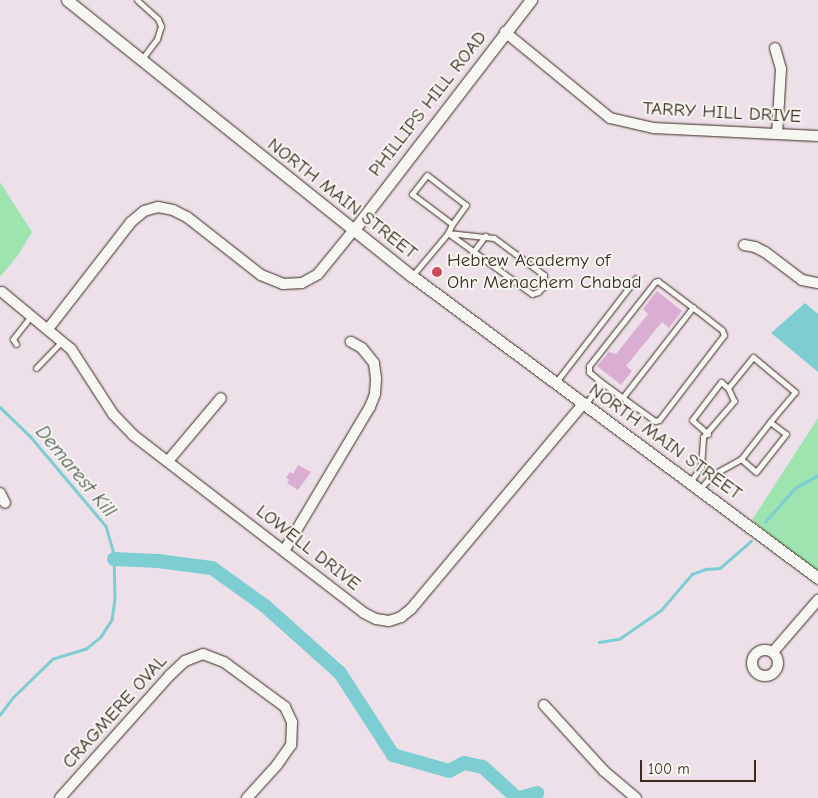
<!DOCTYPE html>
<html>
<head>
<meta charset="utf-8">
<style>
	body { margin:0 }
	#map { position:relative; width:818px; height:798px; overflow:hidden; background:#eee0e9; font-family:"Comic Neue",sans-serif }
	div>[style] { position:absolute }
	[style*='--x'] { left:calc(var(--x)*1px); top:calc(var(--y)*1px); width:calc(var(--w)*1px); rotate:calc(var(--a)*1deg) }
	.green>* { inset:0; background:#9de4b1 }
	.water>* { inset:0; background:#7dced3 }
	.stream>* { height:2.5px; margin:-1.25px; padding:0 1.25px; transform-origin:1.25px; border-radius:1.25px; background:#7dced3 }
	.river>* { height:14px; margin:-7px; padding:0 7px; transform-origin:7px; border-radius:7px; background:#7dced3 }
	.building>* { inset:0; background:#daaed3 }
	.roads { filter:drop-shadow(0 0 1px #3b2a1e) drop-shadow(0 0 1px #3b2a1e) }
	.service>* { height:5px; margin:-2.5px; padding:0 2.5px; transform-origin:2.5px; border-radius:2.5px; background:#f6f6f2 }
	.minor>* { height:10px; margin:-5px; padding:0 5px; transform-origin:5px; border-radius:5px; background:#f6f6f2 }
	.minor>.ring { margin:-5px; padding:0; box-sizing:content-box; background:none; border:10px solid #f6f6f2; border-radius:50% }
	.tertiary>* { height:11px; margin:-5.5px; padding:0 5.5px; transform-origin:5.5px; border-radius:5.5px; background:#f6f6f2 }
	.dots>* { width:14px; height:14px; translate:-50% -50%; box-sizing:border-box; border:2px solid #f6f6f2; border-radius:50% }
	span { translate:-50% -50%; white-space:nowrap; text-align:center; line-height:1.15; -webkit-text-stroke:4px #f6f6f2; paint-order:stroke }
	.street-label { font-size:19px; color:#3b2a1e }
	.poi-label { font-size:19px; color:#3b2a1e }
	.left { translate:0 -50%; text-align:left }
	.water-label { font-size:20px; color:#4f5b54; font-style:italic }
	.scale { position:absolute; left:640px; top:760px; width:116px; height:22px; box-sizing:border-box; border:2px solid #3b2a1e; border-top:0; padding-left:6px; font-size:15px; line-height:18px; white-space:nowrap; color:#3b2a1e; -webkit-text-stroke:4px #f6f6f2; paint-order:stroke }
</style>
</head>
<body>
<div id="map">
	<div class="green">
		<i style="clip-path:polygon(0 182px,32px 232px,19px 254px,0 277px)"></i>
		<i style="clip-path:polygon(818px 418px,818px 575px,752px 520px)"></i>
	</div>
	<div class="water">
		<i style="clip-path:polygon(805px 303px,818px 314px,818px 372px,771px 333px)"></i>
	</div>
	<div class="stream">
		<i style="--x:0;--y:407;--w:43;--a:44.1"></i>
		<i style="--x:31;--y:437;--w:116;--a:49.9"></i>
		<i style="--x:106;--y:526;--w:29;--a:74"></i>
		<i style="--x:114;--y:554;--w:45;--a:88.7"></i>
		<i style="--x:115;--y:599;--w:21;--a:98"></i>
		<i style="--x:112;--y:620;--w:20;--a:123"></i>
		<i style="--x:101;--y:637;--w:19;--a:141"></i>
		<i style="--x:86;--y:649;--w:34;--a:163"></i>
		<i style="--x:53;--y:659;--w:56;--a:135.7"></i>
		<i style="--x:13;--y:698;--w:21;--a:127"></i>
		<i style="--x:765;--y:522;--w:45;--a:-48.6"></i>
		<i style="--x:795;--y:488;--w:26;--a:-29"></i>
		<i style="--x:599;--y:642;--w:20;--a:-9"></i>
		<i style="--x:619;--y:639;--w:51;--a:-34.6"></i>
		<i style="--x:661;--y:610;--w:48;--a:-49.3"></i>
		<i style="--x:692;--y:574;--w:15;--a:-20"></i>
		<i style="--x:706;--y:569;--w:14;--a:-4"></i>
		<i style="--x:720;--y:568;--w:41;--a:-41.1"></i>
	</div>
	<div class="river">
		<i style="--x:114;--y:559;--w:44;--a:2.6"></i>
		<i style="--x:158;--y:561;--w:54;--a:7.4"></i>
		<i style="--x:212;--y:568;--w:65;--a:35.6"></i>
		<i style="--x:265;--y:606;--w:101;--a:41.8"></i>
		<i style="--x:340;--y:673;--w:98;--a:57.1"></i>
		<i style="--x:393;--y:755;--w:58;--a:15.9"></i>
		<i style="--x:449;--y:771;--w:17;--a:-28"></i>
		<i style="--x:464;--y:763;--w:19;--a:12"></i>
		<i style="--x:483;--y:767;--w:46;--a:42.4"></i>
		<i style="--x:520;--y:798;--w:18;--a:-16"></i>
	</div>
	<div class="building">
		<i style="clip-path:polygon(657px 291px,682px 311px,669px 328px,662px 322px,626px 366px,632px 371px,621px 385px,597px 366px,609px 352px,616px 354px,648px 314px,643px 309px)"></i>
		<i style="clip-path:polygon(298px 465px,311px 472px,298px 490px,287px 483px,289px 480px,286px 478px,290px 472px,293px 474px)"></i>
	</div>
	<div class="roads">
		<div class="service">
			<i style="--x:137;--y:0;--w:28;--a:42"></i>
			<i style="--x:158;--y:19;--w:8;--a:67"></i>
			<i style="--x:161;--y:26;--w:14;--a:107"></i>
			<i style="--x:157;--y:39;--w:26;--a:127"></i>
			<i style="--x:448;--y:233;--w:46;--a:6.2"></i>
			<i style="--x:494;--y:238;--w:62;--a:36.5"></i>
			<i style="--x:544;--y:275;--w:12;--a:95"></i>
			<i style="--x:543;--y:287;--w:7;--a:135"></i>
			<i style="--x:538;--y:292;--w:6;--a:162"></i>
			<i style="--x:532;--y:294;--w:104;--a:-144"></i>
			<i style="--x:474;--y:251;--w:19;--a:-54"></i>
			<i style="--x:412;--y:276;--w:56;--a:-50.1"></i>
			<i style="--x:448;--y:233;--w:10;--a:-66"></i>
			<i style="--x:452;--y:224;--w:50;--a:-143.1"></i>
			<i style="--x:412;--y:194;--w:24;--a:-52"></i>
			<i style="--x:427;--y:175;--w:49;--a:37.6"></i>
			<i style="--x:466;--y:205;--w:24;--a:126"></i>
			<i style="--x:16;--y:344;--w:6;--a:-121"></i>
			<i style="--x:13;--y:339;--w:29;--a:-52"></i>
			<i style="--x:36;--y:368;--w:37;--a:-46"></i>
			<i style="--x:556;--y:382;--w:131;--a:-52.4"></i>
			<i style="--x:623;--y:397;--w:114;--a:-52.1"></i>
			<i style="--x:585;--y:405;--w:28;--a:-55"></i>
			<i style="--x:601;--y:382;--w:67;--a:35.8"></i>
			<i style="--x:655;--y:421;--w:4;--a:-14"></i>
			<i style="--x:659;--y:420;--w:107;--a:-52.6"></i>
			<i style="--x:724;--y:335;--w:5;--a:-112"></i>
			<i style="--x:722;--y:330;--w:18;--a:-142"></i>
			<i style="--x:708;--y:319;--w:63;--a:-142.8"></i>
			<i style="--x:658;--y:281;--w:3;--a:162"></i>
			<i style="--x:655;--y:282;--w:107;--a:128.2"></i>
			<i style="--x:589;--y:366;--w:6;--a:90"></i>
			<i style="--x:589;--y:372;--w:16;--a:40"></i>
			<i style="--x:708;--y:434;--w:21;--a:-139"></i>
			<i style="--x:692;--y:420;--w:48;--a:-52.7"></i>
			<i style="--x:721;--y:382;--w:9;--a:41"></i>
			<i style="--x:741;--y:459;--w:47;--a:-51.9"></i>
			<i style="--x:690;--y:482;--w:19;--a:-54"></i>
			<i style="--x:701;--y:467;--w:30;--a:-86"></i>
			<i style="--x:703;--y:437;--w:48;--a:-49.3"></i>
			<i style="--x:734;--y:401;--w:14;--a:-115"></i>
			<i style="--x:728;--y:388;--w:40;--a:-51"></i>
			<i style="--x:753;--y:357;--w:55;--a:39.8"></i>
			<i style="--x:795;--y:392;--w:39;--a:130"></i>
			<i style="--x:770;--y:422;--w:20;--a:37"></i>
			<i style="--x:786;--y:434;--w:48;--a:128.3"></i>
			<i style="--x:756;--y:472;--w:20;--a:-139"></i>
			<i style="--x:741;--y:459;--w:33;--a:151"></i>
			<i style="--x:712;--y:475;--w:18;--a:131"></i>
		</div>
		<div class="minor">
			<i style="--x:505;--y:32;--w:136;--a:39.3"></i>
			<i style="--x:610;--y:118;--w:44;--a:13.1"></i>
			<i style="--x:653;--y:128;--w:165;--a:2.8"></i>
			<i style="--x:775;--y:48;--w:22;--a:74"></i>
			<i style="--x:781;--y:69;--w:65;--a:93.5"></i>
			<i style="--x:744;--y:245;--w:11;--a:10"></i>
			<i style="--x:755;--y:247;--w:11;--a:27"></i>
			<i style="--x:765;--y:252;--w:46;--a:37.1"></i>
			<i style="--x:802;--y:280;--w:16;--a:11"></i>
			<i style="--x:2;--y:292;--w:89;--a:39.6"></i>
			<i style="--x:71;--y:349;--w:77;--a:57.1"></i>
			<i style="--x:113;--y:414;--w:29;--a:46"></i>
			<i style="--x:133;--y:435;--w:292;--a:37.6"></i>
			<i style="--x:364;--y:613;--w:13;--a:27"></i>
			<i style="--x:376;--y:619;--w:13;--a:9"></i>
			<i style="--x:389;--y:621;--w:13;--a:-18"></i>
			<i style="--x:401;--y:617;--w:13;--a:-39"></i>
			<i style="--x:411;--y:609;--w:268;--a:-50"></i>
			<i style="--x:48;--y:329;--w:135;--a:-52.2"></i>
			<i style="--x:131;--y:222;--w:17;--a:-40"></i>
			<i style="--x:144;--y:211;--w:15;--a:-16"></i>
			<i style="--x:158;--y:207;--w:15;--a:11"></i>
			<i style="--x:173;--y:210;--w:16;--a:27"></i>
			<i style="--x:187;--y:217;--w:94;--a:38.1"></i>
			<i style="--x:261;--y:275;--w:24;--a:22"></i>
			<i style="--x:283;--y:284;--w:19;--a:-3"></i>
			<i style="--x:302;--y:283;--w:18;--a:-29"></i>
			<i style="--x:318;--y:274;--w:55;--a:-50.9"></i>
			<i style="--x:168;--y:461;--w:82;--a:-49.9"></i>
			<i style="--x:0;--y:493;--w:11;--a:63"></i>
			<i style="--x:284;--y:551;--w:168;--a:-59.2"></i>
			<i style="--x:370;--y:407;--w:14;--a:-69"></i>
			<i style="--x:375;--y:394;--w:16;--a:-86"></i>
			<i style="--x:376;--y:378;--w:15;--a:-98"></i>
			<i style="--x:374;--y:363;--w:19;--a:-129"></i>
			<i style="--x:362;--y:348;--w:13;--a:-151"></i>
			<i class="ring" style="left:752px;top:650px;width:16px;height:16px"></i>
			<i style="--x:773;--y:652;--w:69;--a:-49.1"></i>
			<i style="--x:544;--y:705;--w:89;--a:47.7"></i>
			<i style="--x:604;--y:771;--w:42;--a:40.2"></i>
			<i style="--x:60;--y:798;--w:165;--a:-48.2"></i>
			<i style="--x:170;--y:675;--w:21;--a:-43"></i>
			<i style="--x:185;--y:661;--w:19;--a:-21"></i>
			<i style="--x:203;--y:654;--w:22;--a:21"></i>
			<i style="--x:224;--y:662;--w:76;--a:36.4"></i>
			<i style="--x:285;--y:707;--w:17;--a:65"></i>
			<i style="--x:292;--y:722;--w:23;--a:92"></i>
			<i style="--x:291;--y:745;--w:24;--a:125"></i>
			<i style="--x:277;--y:765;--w:45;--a:132.3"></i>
		</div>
		<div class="tertiary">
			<i style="--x:67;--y:0;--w:442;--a:38.7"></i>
			<i style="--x:412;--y:276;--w:506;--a:36.64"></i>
			<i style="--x:353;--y:231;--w:292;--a:-52.4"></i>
		</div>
	</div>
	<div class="dots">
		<i style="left:437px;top:272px;background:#d1495b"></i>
	</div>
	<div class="street-label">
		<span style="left:428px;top:104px;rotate:-52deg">PHILLIPS HILL ROAD</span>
		<span style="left:722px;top:113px;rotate:3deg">TARRY HILL DRIVE</span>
		<span style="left:342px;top:199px;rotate:38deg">NORTH MAIN STREET</span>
		<span style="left:665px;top:442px;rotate:36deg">NORTH MAIN STREET</span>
		<span style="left:308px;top:548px;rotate:38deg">LOWELL DRIVE</span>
		<span style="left:115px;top:712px;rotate:-48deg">CRAGMERE OVAL</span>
	</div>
	<div class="poi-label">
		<span class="left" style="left:447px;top:272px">Hebrew Academy of<br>Ohr Menachem Chabad</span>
	</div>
	<div class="water-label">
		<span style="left:76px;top:471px;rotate:50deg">Demarest Kill</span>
	</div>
	<div class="scale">100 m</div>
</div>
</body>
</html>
